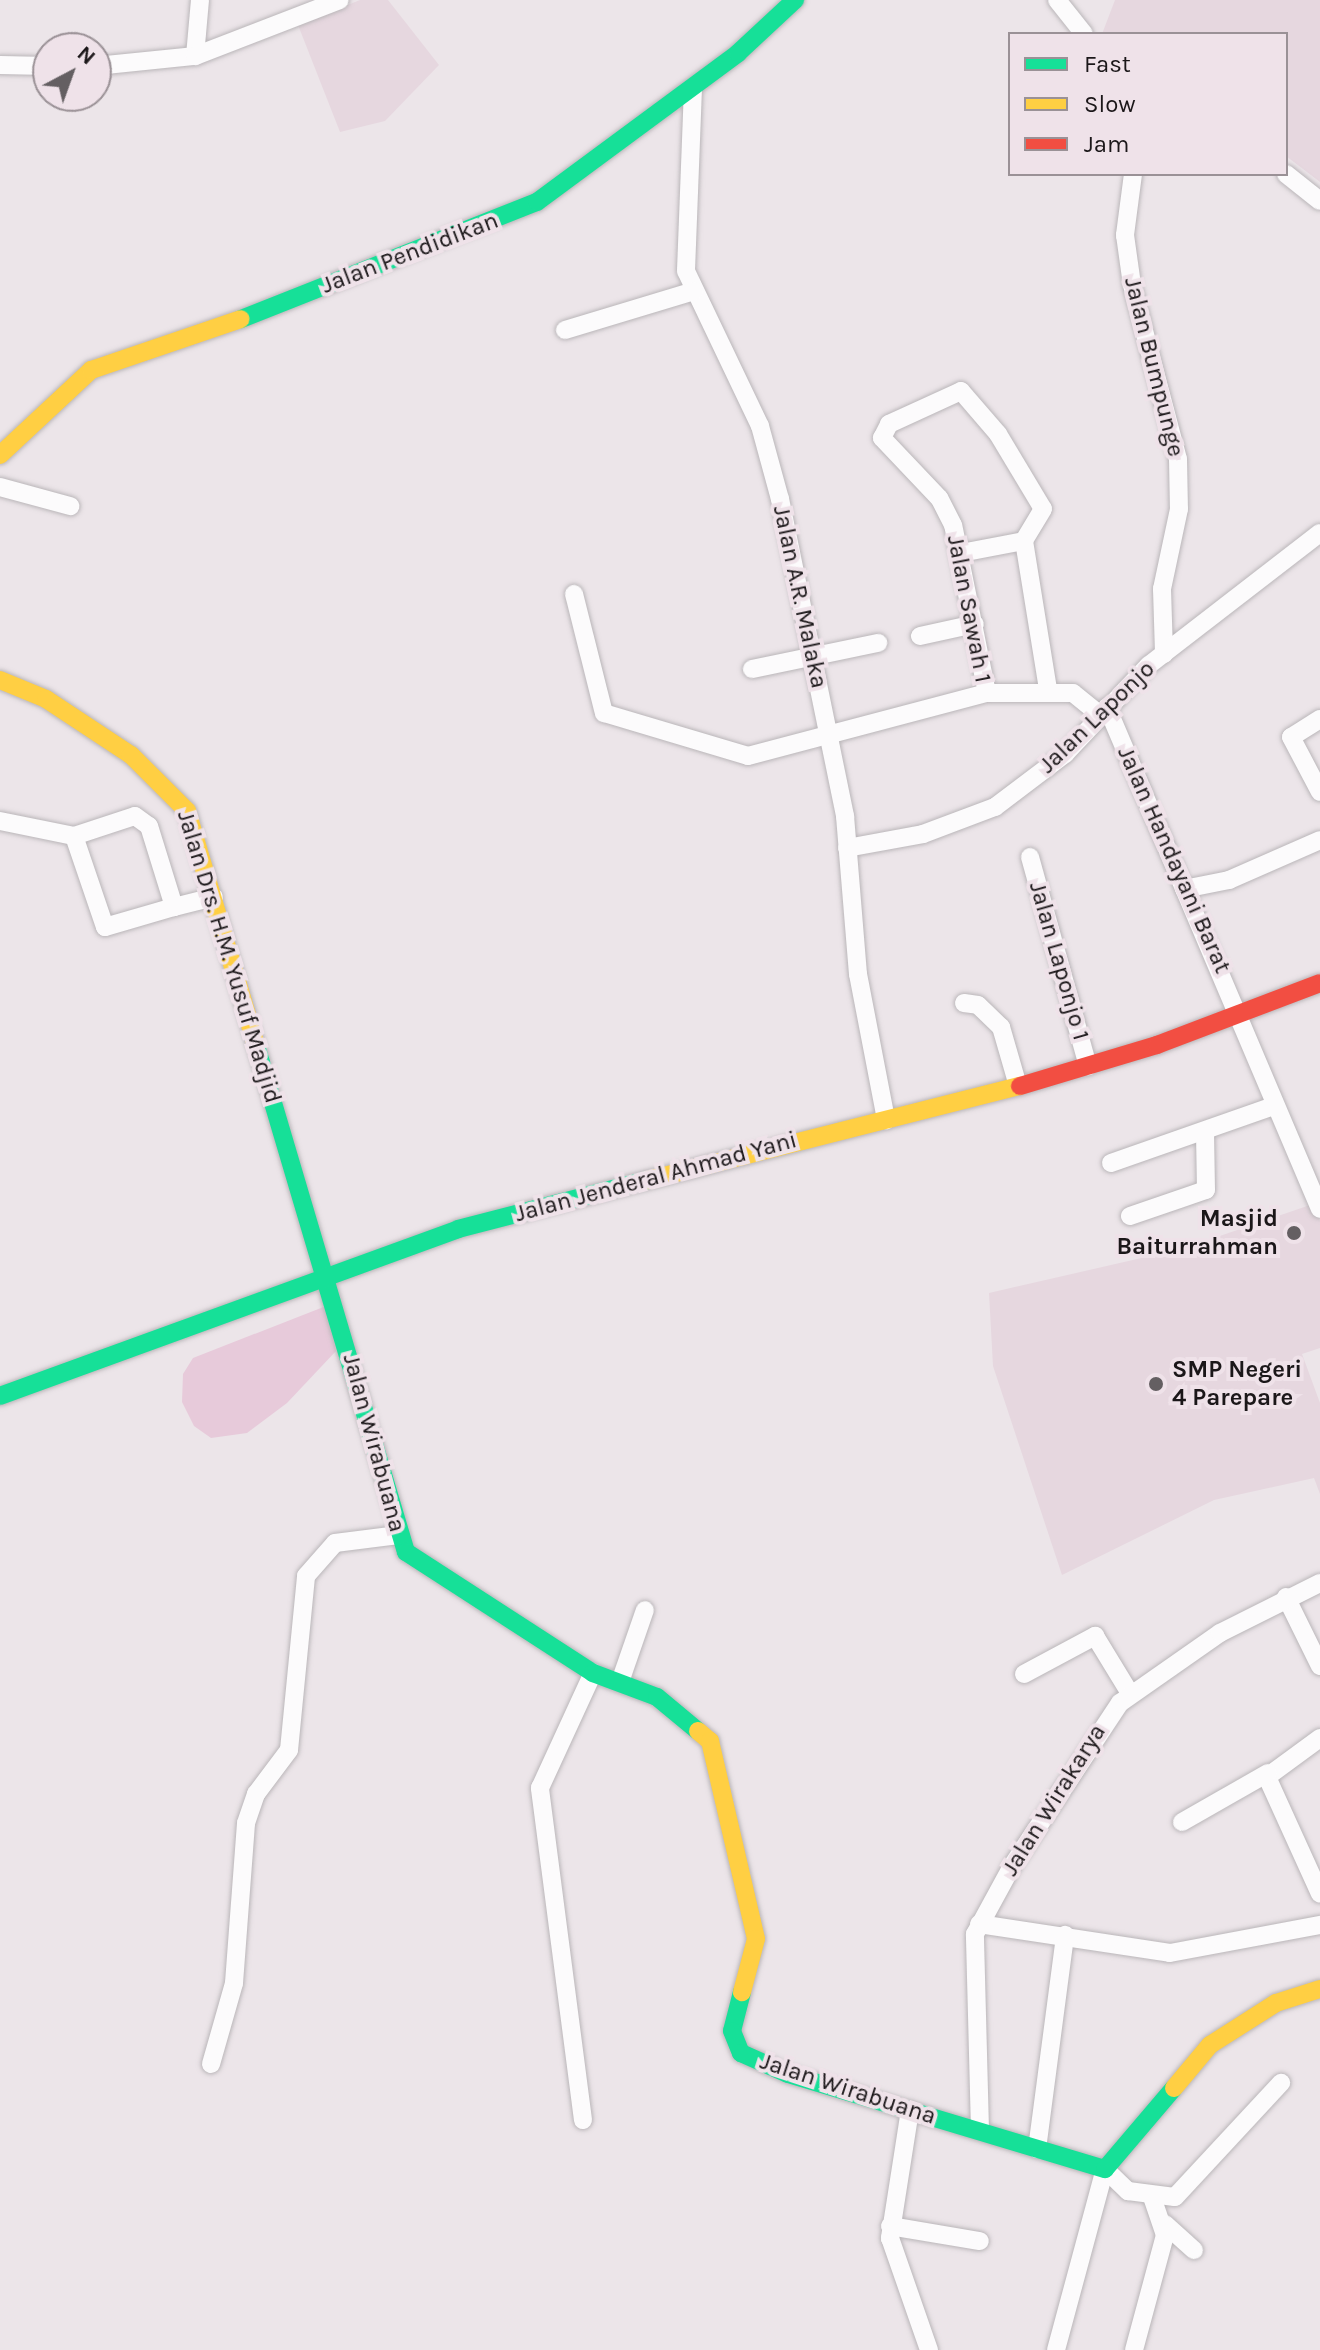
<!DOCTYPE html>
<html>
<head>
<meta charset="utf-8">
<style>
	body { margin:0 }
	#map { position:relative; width:1320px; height:2350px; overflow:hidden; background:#ece5e9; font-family:Karla,sans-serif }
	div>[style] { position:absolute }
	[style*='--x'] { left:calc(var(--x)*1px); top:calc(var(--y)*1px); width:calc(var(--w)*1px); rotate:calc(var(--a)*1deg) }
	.built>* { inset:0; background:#e6d7df }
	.green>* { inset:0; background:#e7cada }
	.roads { filter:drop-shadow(0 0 2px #bab6b9) drop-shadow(0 0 2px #bab6b9) }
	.street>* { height:18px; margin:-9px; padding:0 9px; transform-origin:9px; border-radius:9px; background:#fcfbfc }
	.fast>* { height:18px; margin:-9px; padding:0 9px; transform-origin:9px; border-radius:9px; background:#16e098 }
	.slow>* { height:18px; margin:-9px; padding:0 9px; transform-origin:9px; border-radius:9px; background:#ffcf43 }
	.jam>* { height:18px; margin:-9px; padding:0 9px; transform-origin:9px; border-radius:9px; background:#f24e42 }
	.dots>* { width:22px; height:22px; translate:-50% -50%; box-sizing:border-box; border:4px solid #efe2e9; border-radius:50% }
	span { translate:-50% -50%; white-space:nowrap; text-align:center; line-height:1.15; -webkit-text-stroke:8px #efe2e9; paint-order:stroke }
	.street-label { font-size:24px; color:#1b1719 }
	.poi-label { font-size:24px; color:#1b1719; font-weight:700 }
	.right { translate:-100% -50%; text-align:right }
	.left { translate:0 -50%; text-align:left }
	.legend { position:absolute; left:1008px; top:32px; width:280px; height:144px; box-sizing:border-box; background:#efe2e9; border:2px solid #9a9196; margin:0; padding:10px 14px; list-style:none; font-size:24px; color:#1b1719 }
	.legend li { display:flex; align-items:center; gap:16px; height:40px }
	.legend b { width:40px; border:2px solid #9a9196 }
	.north { position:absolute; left:32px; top:32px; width:80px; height:80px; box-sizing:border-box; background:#efe2e9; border:2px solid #9a9196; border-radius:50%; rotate:41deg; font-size:22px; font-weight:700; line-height:32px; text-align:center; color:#1b1719 }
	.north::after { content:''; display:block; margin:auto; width:28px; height:36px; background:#645f62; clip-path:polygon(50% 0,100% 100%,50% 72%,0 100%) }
</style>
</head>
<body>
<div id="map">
	<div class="built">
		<i style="clip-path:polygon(360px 0,388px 0,439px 65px,385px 121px,340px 132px,298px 25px)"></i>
		<i style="clip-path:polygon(1115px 0,1320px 0,1320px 182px,1286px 156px,1286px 34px,1102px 34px)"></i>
		<i style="clip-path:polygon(1313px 1204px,1320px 1221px,1320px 1348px,1302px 1354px,1320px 1403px,1320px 1494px,1314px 1478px,1214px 1500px,1062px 1575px,993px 1366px,989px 1293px,1185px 1248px)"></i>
	</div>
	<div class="green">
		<i style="clip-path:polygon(326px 1306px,336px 1351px,287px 1403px,247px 1433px,211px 1438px,194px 1426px,182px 1402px,183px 1374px,193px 1358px)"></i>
	</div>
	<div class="roads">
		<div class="street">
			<i style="--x:1057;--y:0;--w:43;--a:51.5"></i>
			<i style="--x:195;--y:56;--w:56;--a:-84.9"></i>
			<i style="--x:0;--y:65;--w:48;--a:1.2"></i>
			<i style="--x:96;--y:66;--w:100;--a:-5.8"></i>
			<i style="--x:195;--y:56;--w:155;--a:-21.1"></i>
			<i style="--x:693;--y:88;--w:183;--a:92.2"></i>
			<i style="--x:686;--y:271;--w:172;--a:64.5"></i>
			<i style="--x:760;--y:426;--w:76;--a:74.7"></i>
			<i style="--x:780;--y:499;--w:324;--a:78.4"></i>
			<i style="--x:845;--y:816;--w:159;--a:85.3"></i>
			<i style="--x:858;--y:974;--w:149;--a:79.1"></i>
			<i style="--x:1133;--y:174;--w:62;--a:97.5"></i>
			<i style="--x:1125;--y:235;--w:50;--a:82"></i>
			<i style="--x:1132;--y:285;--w:180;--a:75.2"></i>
			<i style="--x:1178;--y:459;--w:50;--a:88.9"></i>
			<i style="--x:1179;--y:509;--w:82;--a:102"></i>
			<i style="--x:1162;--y:589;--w:65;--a:88.2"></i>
			<i style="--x:1286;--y:174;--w:43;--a:38.5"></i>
			<i style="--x:565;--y:330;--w:135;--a:-16.8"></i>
			<i style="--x:0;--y:487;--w:73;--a:15.2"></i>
			<i style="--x:961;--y:553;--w:64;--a:-10.8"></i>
			<i style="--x:1024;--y:541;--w:150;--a:80.8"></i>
			<i style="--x:574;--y:594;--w:123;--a:75.9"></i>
			<i style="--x:604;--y:713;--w:150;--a:16.6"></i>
			<i style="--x:748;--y:756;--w:247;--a:-14.8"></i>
			<i style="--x:987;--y:693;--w:171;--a:-101.4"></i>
			<i style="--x:953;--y:525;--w:30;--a:-117"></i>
			<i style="--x:939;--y:498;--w:83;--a:-133.5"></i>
			<i style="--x:882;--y:438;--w:16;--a:-63"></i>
			<i style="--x:889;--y:424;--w:79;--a:-24.6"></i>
			<i style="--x:961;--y:391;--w:57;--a:49.3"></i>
			<i style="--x:998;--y:434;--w:87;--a:59"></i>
			<i style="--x:1043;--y:509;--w:37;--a:121"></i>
			<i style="--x:920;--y:636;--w:56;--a:-12.3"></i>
			<i style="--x:752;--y:669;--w:129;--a:-11.7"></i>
			<i style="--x:987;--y:693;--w:86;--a:0"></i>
			<i style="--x:1073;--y:693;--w:35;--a:39"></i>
			<i style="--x:1107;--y:707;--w:545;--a:67.01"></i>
			<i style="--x:1320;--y:719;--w:34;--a:148"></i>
			<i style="--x:1291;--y:737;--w:62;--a:62.2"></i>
			<i style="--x:0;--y:821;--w:76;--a:11.5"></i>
			<i style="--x:74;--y:836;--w:64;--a:-18.2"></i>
			<i style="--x:135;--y:816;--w:17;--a:36"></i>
			<i style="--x:149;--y:826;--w:85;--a:72.8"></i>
			<i style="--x:174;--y:907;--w:41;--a:-14"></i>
			<i style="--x:74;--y:836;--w:96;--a:71.2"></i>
			<i style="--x:105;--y:927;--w:72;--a:-16.2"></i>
			<i style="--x:847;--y:848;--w:77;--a:-10.4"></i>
			<i style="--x:923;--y:834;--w:77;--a:-20.6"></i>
			<i style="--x:995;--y:807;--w:88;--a:-37.1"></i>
			<i style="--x:1065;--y:754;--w:122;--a:-46.7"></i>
			<i style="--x:1149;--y:665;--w:216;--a:-37.7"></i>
			<i style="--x:1030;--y:857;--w:217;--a:74.5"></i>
			<i style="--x:1184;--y:889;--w:46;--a:-11.3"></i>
			<i style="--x:1229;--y:880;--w:99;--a:-23.7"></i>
			<i style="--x:964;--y:1003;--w:14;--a:8"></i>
			<i style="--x:978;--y:1005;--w:32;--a:44"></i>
			<i style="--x:1001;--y:1027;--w:61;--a:73.9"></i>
			<i style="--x:1111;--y:1163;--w:173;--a:-19.3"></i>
			<i style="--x:1130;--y:1216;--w:80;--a:-18.9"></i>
			<i style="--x:1206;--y:1190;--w:56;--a:-91"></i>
			<i style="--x:1286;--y:1597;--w:77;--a:63.8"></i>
			<i style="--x:1024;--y:1674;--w:81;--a:-28.2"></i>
			<i style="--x:1095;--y:1636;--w:69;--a:58.6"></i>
			<i style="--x:620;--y:1682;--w:76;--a:-70.9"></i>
			<i style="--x:1320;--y:1738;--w:66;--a:143.7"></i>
			<i style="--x:1267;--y:1777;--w:128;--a:65.6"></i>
			<i style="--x:1182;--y:1822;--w:99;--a:-29.7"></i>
			<i style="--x:979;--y:1924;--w:193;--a:8.6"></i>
			<i style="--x:1170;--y:1953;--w:153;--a:-10.6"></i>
			<i style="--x:211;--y:2064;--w:84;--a:-74.1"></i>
			<i style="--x:234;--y:1983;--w:160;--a:-85.7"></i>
			<i style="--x:246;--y:1823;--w:31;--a:-71"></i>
			<i style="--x:256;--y:1794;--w:55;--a:-53.1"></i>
			<i style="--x:289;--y:1750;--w:175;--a:-84.4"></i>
			<i style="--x:306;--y:1576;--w:44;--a:-48.7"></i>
			<i style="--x:335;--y:1543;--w:64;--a:-7.2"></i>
			<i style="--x:910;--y:2110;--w:130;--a:98.9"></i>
			<i style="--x:890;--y:2238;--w:119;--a:70.8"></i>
			<i style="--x:583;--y:2120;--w:335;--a:-97.4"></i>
			<i style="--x:540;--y:1788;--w:127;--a:-65.3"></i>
			<i style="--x:980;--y:2130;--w:196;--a:-91.5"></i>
			<i style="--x:975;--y:1934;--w:77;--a:-61.4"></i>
			<i style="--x:1012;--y:1866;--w:196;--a:-56.5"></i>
			<i style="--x:1120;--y:1703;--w:122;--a:-35"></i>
			<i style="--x:1220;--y:1633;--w:112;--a:-26.6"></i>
			<i style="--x:1037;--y:2149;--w:216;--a:-82.5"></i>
			<i style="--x:1165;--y:2224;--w:39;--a:42"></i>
			<i style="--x:890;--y:2226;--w:91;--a:9.5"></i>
			<i style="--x:1056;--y:2350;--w:188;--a:-74.9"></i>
			<i style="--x:1105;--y:2169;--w:32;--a:44"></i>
			<i style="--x:1128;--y:2191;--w:47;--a:7.3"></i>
			<i style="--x:1175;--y:2197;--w:156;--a:-47.1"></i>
			<i style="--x:1134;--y:2350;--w:119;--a:-74.9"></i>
			<i style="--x:1165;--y:2235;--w:40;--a:-108.9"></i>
		</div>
		<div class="fast">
			<i style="--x:241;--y:319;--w:318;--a:-21.6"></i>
			<i style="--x:537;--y:202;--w:250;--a:-36.5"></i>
			<i style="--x:738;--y:53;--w:78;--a:-42.9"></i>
			<i style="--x:255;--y:1042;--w:532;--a:73.51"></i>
			<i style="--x:406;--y:1552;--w:223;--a:32.9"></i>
			<i style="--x:593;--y:1673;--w:68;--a:20.6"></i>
			<i style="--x:657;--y:1697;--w:53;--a:39.7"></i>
			<i style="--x:0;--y:1396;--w:487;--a:-20"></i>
			<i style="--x:458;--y:1229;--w:196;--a:-14.5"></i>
			<i style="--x:742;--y:1992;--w:40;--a:104.4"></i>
			<i style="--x:732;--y:2031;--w:24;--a:68"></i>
			<i style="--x:741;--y:2053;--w:51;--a:24.1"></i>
			<i style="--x:788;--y:2074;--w:331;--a:16.7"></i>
			<i style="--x:1105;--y:2169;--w:106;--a:-49.6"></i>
		</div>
		<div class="slow">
			<i style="--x:0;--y:455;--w:125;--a:-43"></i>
			<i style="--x:91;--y:370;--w:158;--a:-18.8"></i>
			<i style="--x:0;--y:680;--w:50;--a:22.4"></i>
			<i style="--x:46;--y:699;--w:102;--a:33.4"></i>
			<i style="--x:131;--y:755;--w:79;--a:45"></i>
			<i style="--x:187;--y:811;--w:241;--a:73.6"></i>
			<i style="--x:648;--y:1180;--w:384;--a:-14.2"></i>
			<i style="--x:698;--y:1731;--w:16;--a:40"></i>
			<i style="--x:710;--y:1741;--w:203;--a:76.9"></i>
			<i style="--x:756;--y:1939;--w:55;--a:104.8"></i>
			<i style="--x:1174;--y:2088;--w:56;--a:-50.1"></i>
			<i style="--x:1210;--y:2045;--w:78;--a:-32.5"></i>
			<i style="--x:1276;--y:2003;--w:46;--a:-17.7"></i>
		</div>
		<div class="jam">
			<i style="--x:1020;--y:1086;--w:143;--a:-16.7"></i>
			<i style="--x:1157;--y:1045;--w:174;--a:-20.8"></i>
		</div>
	</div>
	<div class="dots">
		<i style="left:1294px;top:1233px;background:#645f62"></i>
		<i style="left:1156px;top:1384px;background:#645f62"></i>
	</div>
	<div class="street-label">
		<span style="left:410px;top:253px;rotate:-21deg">Jalan Pendidikan</span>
		<span style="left:1154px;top:367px;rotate:76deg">Jalan Bumpunge</span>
		<span style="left:800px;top:597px;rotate:78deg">Jalan A.R. Malaka</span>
		<span style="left:969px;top:609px;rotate:79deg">Jalan Sawah 1</span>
		<span style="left:1097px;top:717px;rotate:-44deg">Jalan Laponjo</span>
		<span style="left:1174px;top:860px;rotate:66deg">Jalan Handayani Barat</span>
		<span style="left:229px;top:957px;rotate:73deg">Jalan Drs. H.M. Yusuf Madjid</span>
		<span style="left:1059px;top:961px;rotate:74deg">Jalan Laponjo 1</span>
		<span style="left:656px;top:1177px;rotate:-15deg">Jalan Jenderal Ahmad Yani</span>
		<span style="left:374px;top:1443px;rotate:75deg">Jalan Wirabuana</span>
		<span style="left:1054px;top:1800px;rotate:-58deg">Jalan Wirakarya</span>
		<span style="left:848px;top:2089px;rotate:18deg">Jalan Wirabuana</span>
	</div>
	<div class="poi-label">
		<span class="right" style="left:1278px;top:1233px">Masjid<br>Baiturrahman</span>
		<span class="left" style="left:1172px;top:1384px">SMP Negeri<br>4 Parepare</span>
	</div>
	<ul class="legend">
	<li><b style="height:10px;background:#16e098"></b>Fast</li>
	<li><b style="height:10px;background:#ffcf43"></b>Slow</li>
	<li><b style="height:10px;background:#f24e42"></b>Jam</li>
	</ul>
	<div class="north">N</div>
</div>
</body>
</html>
